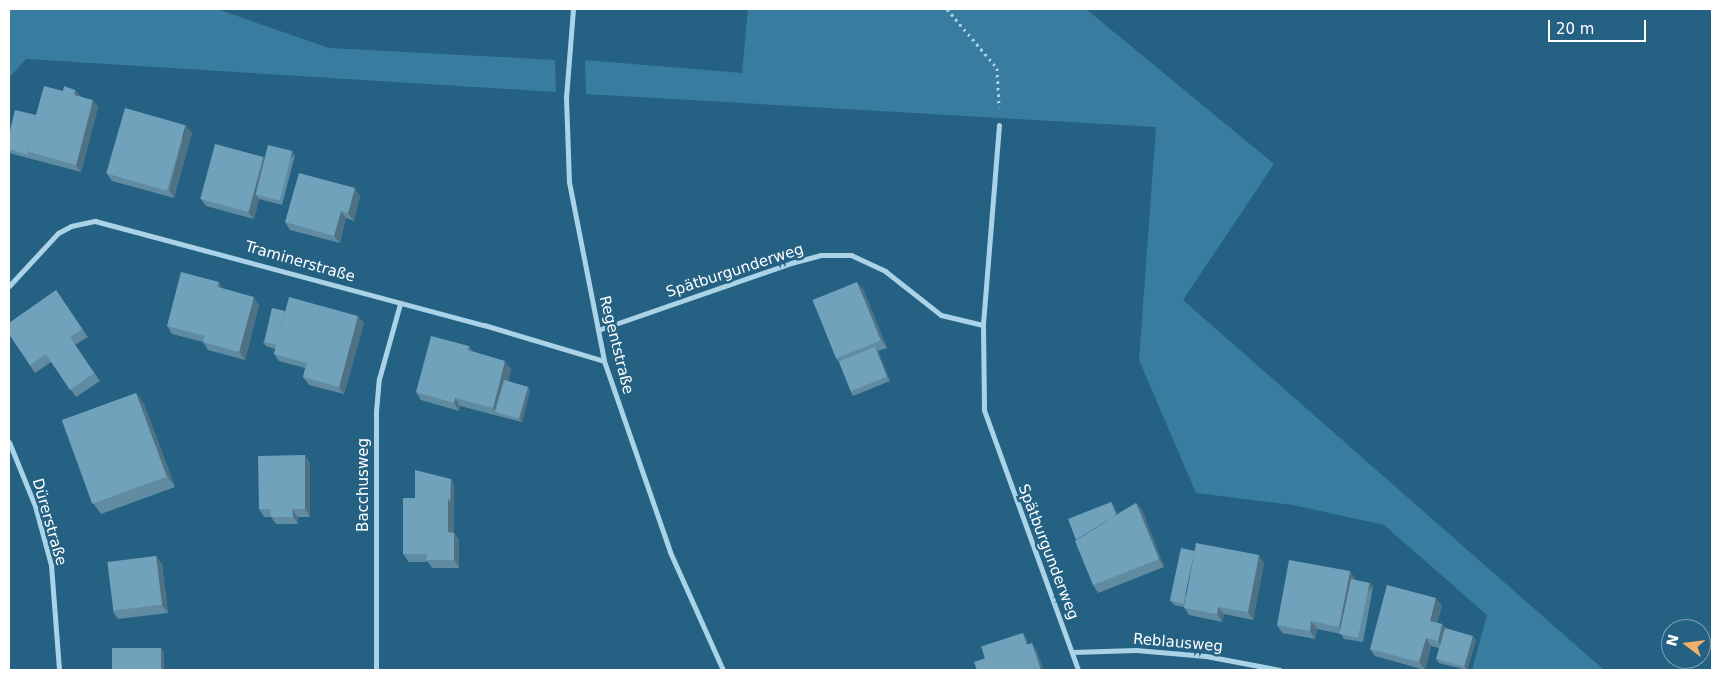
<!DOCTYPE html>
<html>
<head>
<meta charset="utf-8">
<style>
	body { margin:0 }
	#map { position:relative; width:1721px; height:679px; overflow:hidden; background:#246182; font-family:"DejaVu Sans",sans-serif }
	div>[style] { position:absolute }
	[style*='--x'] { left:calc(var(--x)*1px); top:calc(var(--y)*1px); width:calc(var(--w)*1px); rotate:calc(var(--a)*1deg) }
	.green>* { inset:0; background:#387c9f }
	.path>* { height:3px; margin-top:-1.5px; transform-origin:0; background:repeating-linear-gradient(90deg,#abd3e7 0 2.5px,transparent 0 6.5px) }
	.street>* { height:5px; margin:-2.5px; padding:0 2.5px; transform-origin:2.5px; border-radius:2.5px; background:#abd3e7 }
	.wall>* { inset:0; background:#618ba1 }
	.shaded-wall>* { inset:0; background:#4f7183; transform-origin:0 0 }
	.building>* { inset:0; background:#71a2bb; transform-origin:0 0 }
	span { translate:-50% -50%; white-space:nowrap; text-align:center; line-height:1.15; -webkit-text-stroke:5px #246182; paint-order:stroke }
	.street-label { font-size:15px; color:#fff }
	.frame { position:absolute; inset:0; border:10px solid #fff; pointer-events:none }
	.north { position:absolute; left:1661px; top:619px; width:50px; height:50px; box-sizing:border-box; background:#246182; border:1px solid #7ca0b4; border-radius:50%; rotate:285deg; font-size:14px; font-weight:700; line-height:20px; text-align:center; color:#fff }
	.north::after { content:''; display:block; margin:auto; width:18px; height:22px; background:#f2b06f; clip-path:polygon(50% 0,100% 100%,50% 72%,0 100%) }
	.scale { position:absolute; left:1548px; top:20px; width:98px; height:22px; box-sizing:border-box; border:2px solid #fff; border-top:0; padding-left:6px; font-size:15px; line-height:18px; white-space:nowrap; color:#fff; -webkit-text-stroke:4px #246182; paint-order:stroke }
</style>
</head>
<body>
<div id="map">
	<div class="green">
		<i style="clip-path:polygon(9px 9px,217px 9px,329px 48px,555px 60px,556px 92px,26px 59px,9px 78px)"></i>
		<i style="clip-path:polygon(748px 9px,1086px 9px,1274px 164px,1183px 300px,1604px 670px,1472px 670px,1487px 615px,1384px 525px,1293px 505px,1196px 493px,1139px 360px,1156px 127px,586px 94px,585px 60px,742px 73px)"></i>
	</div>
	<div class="path">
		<i style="--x:947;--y:9;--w:77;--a:49.7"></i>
		<i style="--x:997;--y:68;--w:39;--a:87"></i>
	</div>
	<div class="street">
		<i style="--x:573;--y:9;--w:88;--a:94.5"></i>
		<i style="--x:566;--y:97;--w:85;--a:88"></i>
		<i style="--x:569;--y:182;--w:182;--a:78.9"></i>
		<i style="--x:604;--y:361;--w:202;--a:70.9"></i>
		<i style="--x:670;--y:552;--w:129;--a:65.8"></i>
		<i style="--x:999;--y:125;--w:201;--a:94.6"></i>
		<i style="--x:983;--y:325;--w:85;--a:89.3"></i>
		<i style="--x:984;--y:410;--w:276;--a:70.1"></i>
		<i style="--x:9;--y:286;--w:72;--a:-47.2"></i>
		<i style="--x:58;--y:233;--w:15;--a:-28"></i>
		<i style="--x:71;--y:226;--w:25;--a:-12"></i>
		<i style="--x:95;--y:221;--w:403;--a:15"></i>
		<i style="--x:484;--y:325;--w:125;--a:16.7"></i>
		<i style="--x:598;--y:330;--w:204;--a:-19.1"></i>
		<i style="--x:791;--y:263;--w:31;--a:-15"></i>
		<i style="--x:821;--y:255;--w:30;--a:0"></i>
		<i style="--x:851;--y:255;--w:38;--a:25"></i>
		<i style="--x:885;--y:271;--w:71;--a:38.2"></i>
		<i style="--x:941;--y:315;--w:43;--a:13.4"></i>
		<i style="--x:9;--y:442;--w:69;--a:67.9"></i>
		<i style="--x:35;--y:506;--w:61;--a:74.8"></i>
		<i style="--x:51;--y:565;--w:105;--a:85.6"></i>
		<i style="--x:1072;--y:652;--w:64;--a:-1.8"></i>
		<i style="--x:1136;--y:650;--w:70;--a:4.9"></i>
		<i style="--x:1206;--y:656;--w:75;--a:10.7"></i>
		<i style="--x:376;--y:670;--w:259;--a:-90"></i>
		<i style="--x:376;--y:411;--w:32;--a:-85"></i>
		<i style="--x:379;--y:379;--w:78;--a:-74.4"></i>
	</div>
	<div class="wall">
		<i style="clip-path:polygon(75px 90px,80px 96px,98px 107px,81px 172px,9px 153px,9px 135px,36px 115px,63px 91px)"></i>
		<i style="clip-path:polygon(192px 133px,174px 198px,112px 181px,107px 174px)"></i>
		<i style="clip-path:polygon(295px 155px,282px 205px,259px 199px,254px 219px,206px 206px,201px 199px,265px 160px)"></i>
		<i style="clip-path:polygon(360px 196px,354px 221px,346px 218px,340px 243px,290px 230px,285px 222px)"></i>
		<i style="clip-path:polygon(224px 289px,259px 305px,245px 360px,208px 350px,203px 342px,172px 334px,167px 326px)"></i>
		<i style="clip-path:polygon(863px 289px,887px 348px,878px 351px,890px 381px,853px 396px,851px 392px,839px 362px,836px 358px)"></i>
		<i style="clip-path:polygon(56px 290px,88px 337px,75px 345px,100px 381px,76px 397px,51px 362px,35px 373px,9px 334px)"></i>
		<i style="clip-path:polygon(285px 311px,364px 323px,344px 394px,309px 385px,303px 377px,305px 368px,279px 361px,274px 354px,275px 349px,266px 346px,263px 342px)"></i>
		<i style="clip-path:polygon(469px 346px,473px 352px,511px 369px,508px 381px,528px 387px,530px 391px,522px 422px,460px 406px,459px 411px,421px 400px,416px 392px)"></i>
		<i style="clip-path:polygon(136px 393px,144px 404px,175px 487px,101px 514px,93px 503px)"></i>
		<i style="clip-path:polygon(305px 455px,310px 463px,310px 517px,298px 517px,298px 524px,276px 524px,271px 517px,264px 517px,259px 509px)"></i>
		<i style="clip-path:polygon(454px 483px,454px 533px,459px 540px,459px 568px,432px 568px,428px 562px,409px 562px,403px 554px,415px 498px)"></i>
		<i style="clip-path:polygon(1111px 502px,1114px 506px,1117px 514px,1136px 503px,1142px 510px,1164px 567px,1098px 593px,1093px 585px)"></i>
		<i style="clip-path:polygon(156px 556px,162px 564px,168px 613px,118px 619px,113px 612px)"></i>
		<i style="clip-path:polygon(1264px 563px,1253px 620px,1224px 614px,1222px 622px,1189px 615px,1184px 607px,1174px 605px,1171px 601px)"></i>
		<i style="clip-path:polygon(1350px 571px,1355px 579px,1355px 580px,1370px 583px,1373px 587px,1363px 642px,1344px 639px,1341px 634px,1317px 629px,1315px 639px,1282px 633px,1277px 625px)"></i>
		<i style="clip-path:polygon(1442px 606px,1437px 623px,1442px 624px,1445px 628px,1476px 640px,1467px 670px,1439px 663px,1436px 659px,1439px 648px,1431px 646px,1425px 670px,1375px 656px,1370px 649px)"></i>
	</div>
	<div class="shaded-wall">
		<i style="clip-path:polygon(75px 90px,81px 98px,74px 95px)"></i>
		<i style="clip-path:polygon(93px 100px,98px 107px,81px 172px,76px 165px)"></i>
		<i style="clip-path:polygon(186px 125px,192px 133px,174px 198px,169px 190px)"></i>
		<i style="left:292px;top:151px;width:5px;height:52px;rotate:53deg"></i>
		<i style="clip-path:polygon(263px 157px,269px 165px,256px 195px,259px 199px,254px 219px,248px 212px)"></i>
		<i style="clip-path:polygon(355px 188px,360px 196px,354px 221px,348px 213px)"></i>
		<i style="clip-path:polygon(341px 211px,346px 218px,340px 243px,334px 236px)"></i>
		<i style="clip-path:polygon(219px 282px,224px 290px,218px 287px)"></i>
		<i style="clip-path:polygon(857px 282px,863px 289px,887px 348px,881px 340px)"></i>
		<i style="clip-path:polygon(254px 297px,259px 305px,245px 360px,239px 352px)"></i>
		<i style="clip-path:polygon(358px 316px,364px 323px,344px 394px,339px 387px)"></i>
		<i style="clip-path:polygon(469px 346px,474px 354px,468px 350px)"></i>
		<i style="clip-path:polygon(875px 347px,878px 351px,890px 381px,887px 377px)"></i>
		<i style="clip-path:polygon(505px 361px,511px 369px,499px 413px,495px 412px,493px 408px)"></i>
		<i style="clip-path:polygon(528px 387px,530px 391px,522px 422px,519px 418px)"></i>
		<i style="clip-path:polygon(136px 393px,144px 404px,175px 487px,167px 476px)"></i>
		<i style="clip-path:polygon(455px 398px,460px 406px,459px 411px,454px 403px)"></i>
		<i style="clip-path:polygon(305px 455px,310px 463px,310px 517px,305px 509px)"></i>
		<i style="clip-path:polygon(451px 479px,454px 483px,454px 540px,448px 532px,448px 498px)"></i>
		<i style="clip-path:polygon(1111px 502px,1114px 506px,1121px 523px,1118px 519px)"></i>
		<i style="clip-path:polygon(1136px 503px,1142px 510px,1164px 567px,1159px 559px)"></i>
		<i style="clip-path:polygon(292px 509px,298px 517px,298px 524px,293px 517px)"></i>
		<i style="clip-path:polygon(454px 533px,459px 540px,459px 568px,454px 560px)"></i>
		<i style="clip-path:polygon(1259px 555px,1264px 563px,1253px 620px,1248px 612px)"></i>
		<i style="clip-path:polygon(156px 556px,162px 564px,168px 613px,162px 605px)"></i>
		<i style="clip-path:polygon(1350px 571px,1355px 579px,1344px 634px,1339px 627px)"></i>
		<i style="left:1370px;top:583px;width:5px;height:56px;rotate:53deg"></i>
		<i style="clip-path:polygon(1436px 598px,1442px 606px,1435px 629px,1430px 621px)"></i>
		<i style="clip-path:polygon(1218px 607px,1224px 614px,1222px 622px,1217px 614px)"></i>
		<i style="clip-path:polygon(1311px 621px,1317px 629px,1315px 639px,1310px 631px)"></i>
		<i style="clip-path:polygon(1442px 624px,1448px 632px,1443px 649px,1438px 641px)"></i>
		<i style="clip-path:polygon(1023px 633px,1026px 637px,1031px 653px,1028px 649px)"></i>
		<i style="clip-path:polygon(1473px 636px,1476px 640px,1467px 670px,1464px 666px)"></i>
		<i style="clip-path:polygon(1426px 638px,1431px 646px,1425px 670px,1419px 662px)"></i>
		<i style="clip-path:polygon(1032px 643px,1037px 651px,1044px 670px,1041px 670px)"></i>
		<i style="clip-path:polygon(161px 648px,164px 652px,164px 670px,161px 670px)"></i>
	</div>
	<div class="building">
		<i style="clip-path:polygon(44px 86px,63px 91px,64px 86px,75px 90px,74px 95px,93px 100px,76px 165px,26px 151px)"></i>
		<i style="left:125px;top:108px;width:63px;height:68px;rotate:16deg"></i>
		<i style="clip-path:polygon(15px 110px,36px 115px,26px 151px,28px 155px,9px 149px,9px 135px)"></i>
		<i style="left:215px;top:144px;width:50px;height:57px;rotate:15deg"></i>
		<i style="left:268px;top:145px;width:25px;height:51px;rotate:14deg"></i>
		<i style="clip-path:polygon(299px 173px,355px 188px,348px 213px,341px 211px,334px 236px,285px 222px)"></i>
		<i style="clip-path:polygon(181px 272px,219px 282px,218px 287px,254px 297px,239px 352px,203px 342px,205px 336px,167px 326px)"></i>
		<i style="left:857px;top:282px;width:63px;height:48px;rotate:68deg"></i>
		<i style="clip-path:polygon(56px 290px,82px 329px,70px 337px,94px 373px,70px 390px,46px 354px,30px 365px,9px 334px,9px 323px)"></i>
		<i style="clip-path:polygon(289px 297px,358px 316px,339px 387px,303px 377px,307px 363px,274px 354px)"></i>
		<i style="left:272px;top:308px;width:13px;height:35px;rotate:13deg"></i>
		<i style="clip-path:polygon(431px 336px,469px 346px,468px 350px,505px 361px,493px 408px,455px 398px,454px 403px,416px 392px)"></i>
		<i style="left:875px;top:347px;width:32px;height:39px;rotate:68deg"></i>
		<i style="left:504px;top:380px;width:25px;height:33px;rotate:16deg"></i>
		<i style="left:136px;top:393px;width:89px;height:79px;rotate:70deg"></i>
		<i style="clip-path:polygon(305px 455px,305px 509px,292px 509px,293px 517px,271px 517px,270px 509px,259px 509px,258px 456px)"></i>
		<i style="clip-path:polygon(415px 470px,451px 479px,450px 502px,448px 498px,415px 498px)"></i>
		<i style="clip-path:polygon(403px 498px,448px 498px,448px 532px,454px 533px,454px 560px,426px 560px,427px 554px,403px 554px)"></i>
		<i style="clip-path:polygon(1111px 502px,1116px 515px,1076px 540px,1068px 519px)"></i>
		<i style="clip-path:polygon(1136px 503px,1159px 559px,1093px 585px,1075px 541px)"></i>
		<i style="clip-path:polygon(1196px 543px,1259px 555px,1248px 612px,1218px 607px,1217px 614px,1184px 608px)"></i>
		<i style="left:1181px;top:548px;width:14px;height:54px;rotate:12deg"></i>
		<i style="left:156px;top:556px;width:49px;height:49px;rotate:83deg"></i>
		<i style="clip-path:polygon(1289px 560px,1350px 571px,1339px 627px,1311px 621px,1310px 631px,1277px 625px)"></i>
		<i style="left:1351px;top:579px;width:19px;height:56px;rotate:12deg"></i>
		<i style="clip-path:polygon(1387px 585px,1436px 598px,1430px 621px,1442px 624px,1438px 641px,1426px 638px,1419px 662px,1370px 649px)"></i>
		<i style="left:1445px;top:628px;width:29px;height:32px;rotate:16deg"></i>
		<i style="left:1023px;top:633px;width:13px;height:44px;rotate:72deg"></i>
		<i style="clip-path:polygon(1032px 643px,1041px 670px,977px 670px,974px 662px)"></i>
		<i style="left:112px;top:648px;width:49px;height:22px"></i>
	</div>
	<div class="street-label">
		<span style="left:300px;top:262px;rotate:16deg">Traminerstraße</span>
		<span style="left:735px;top:271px;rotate:-18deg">Spätburgunderweg</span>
		<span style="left:616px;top:345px;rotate:76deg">Regentstraße</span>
		<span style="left:364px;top:485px;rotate:-90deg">Bacchusweg</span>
		<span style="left:49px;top:522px;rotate:74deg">Dürerstraße</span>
		<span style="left:1048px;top:552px;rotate:69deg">Spätburgunderweg</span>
		<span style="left:1178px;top:643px;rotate:5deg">Reblausweg</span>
	</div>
	<div class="frame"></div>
	<div class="north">N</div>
	<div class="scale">20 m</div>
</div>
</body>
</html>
